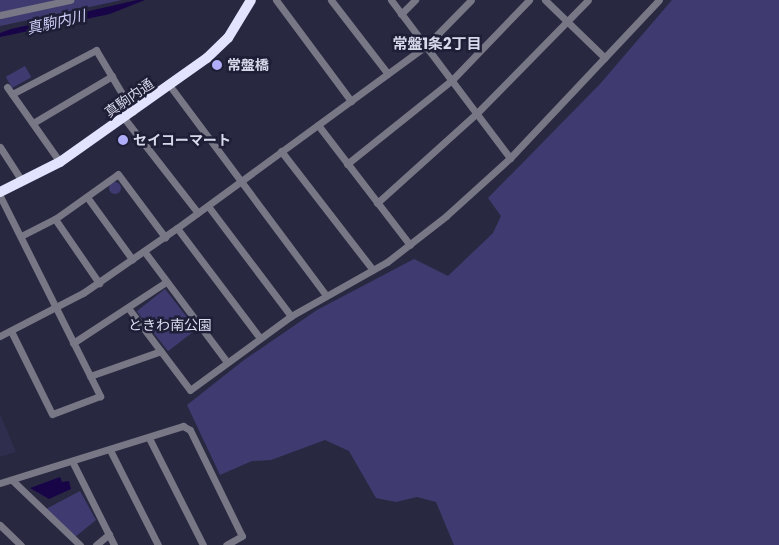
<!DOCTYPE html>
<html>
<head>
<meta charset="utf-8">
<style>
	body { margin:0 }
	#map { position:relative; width:779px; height:545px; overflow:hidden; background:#292841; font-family:Poppins,"Noto Sans JP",sans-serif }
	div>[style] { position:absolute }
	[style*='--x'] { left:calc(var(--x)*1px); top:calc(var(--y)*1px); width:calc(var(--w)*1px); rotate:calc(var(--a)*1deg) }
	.built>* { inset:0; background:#2f2e4e }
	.green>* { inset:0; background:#3f3b70; transform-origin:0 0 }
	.round { border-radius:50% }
	.water>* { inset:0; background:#180548 }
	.minor>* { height:7px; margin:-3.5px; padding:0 3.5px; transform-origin:3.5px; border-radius:3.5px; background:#777785 }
	.highway>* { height:10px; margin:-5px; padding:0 5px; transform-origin:5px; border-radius:5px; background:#e2e3fe }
	.dots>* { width:14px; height:14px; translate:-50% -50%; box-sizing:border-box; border:2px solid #1f1e37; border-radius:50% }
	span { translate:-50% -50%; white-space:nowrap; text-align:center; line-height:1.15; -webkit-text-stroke:5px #1f1e37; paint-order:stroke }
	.poi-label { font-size:14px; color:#d7d8e9; font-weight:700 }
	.left { translate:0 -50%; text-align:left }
	.street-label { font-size:14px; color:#d7d8e9 }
	.park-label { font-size:14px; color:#dcddf1 }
	.water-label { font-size:15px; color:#cdcef7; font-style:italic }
	.neighbourhood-label { font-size:15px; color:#d7d8e9; font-weight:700 }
</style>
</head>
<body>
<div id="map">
	<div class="built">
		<i style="clip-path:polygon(0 414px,16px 452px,0 457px)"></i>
	</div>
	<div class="green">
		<i style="clip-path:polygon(0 0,122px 0,0 26px)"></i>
		<i style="clip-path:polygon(672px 0,779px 0,779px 545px,454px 545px,436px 502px,417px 497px,396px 502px,376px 498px,349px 451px,325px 440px,271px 460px,252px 461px,220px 475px,187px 405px,244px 360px,317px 310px,414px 259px,448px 276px,493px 233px,501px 216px,488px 198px,600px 84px)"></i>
		<i style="left:25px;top:66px;width:13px;height:22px;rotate:61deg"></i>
		<i class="round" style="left:109px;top:182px;width:12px;height:12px"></i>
		<i style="left:165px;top:289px;width:51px;height:36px;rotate:52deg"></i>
		<i style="clip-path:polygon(80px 491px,96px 520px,75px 537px,46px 509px)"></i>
	</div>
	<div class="water">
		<i style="clip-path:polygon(137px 0,145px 0,110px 14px,0 37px,0 33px,11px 29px)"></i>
		<i style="clip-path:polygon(60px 477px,62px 482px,69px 481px,71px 489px,49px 499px,30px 488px)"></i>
	</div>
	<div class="minor">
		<i style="--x:276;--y:0;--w:126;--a:53.4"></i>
		<i style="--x:331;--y:0;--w:93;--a:52.4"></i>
		<i style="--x:391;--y:0;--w:198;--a:53"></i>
		<i style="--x:545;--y:0;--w:83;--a:44"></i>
		<i style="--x:401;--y:14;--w:20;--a:-45"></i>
		<i style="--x:0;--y:15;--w:72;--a:-12.1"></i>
		<i style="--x:170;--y:86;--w:261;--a:53.3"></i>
		<i style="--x:7;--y:87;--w:92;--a:54.8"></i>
		<i style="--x:12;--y:94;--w:95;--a:-27.6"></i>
		<i style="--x:96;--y:50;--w:72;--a:59.2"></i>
		<i style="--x:124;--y:118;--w:120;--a:52.1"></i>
		<i style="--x:33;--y:123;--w:92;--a:-30.7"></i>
		<i style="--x:318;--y:125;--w:151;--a:52.5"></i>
		<i style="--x:0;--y:147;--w:40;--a:57.1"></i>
		<i style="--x:281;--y:151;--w:150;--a:52.3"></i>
		<i style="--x:347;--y:164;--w:134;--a:-38.7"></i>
		<i style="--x:452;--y:80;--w:111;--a:-46.1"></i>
		<i style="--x:0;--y:196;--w:224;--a:63.4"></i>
		<i style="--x:100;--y:396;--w:51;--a:159.4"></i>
		<i style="--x:52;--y:414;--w:93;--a:-116.3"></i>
		<i style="--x:87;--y:197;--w:77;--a:54"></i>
		<i style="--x:377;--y:203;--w:135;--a:-42"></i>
		<i style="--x:477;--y:113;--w:158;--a:-45.5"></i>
		<i style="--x:208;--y:206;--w:138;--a:53"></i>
		<i style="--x:55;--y:219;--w:78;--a:55.5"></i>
		<i style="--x:177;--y:228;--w:138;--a:53"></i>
		<i style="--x:21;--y:236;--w:38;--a:-27"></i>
		<i style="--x:55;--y:219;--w:77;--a:-35.5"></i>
		<i style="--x:118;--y:174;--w:79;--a:53.3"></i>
		<i style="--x:144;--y:251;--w:139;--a:53.2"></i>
		<i style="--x:129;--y:309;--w:101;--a:53"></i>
		<i style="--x:190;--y:390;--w:125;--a:-36.2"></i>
		<i style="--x:291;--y:316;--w:110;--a:-29.4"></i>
		<i style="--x:387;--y:262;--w:75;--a:-37.9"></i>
		<i style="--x:446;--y:216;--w:86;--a:-42.2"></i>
		<i style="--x:510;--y:158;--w:217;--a:-46.7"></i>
		<i style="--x:0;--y:336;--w:93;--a:-27.4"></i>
		<i style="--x:83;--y:293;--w:114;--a:-34.7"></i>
		<i style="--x:177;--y:228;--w:308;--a:-36.2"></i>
		<i style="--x:426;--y:46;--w:64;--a:-45.6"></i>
		<i style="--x:73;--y:343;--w:111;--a:-33.3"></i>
		<i style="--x:90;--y:376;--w:75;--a:-19.4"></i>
		<i style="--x:149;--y:438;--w:120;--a:63.2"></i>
		<i style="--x:110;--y:450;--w:106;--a:63.2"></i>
		<i style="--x:72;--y:461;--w:94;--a:63.4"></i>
		<i style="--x:12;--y:480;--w:94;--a:43.7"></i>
		<i style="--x:0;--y:483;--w:192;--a:-17.3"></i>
		<i style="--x:183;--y:426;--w:8;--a:30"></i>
		<i style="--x:190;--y:430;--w:118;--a:63.9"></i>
		<i style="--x:242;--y:536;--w:18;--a:151"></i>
		<i style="--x:0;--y:525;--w:29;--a:44"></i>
		<i style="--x:96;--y:545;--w:17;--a:-40"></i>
	</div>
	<div class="highway">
		<i style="--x:0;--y:192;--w:67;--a:-26.6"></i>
		<i style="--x:60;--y:162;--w:180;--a:-35.3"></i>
		<i style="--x:207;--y:58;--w:29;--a:-44"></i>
		<i style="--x:228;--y:38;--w:44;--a:-58.8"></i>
	</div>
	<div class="dots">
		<i style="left:217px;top:65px;background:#b0aefa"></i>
		<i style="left:123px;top:140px;background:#b0aefa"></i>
	</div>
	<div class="poi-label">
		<span class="left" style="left:227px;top:65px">常盤橋</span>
		<span class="left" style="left:133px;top:140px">セイコーマート</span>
	</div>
	<div class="street-label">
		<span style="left:129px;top:98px;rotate:-35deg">真駒内通</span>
	</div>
	<div class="park-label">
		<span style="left:170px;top:325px">ときわ南公園</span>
	</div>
	<div class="water-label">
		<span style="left:56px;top:22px;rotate:-13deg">真駒内川</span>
	</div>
	<div class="neighbourhood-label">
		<span style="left:437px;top:44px">常盤1条2丁目</span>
	</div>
</div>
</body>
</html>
